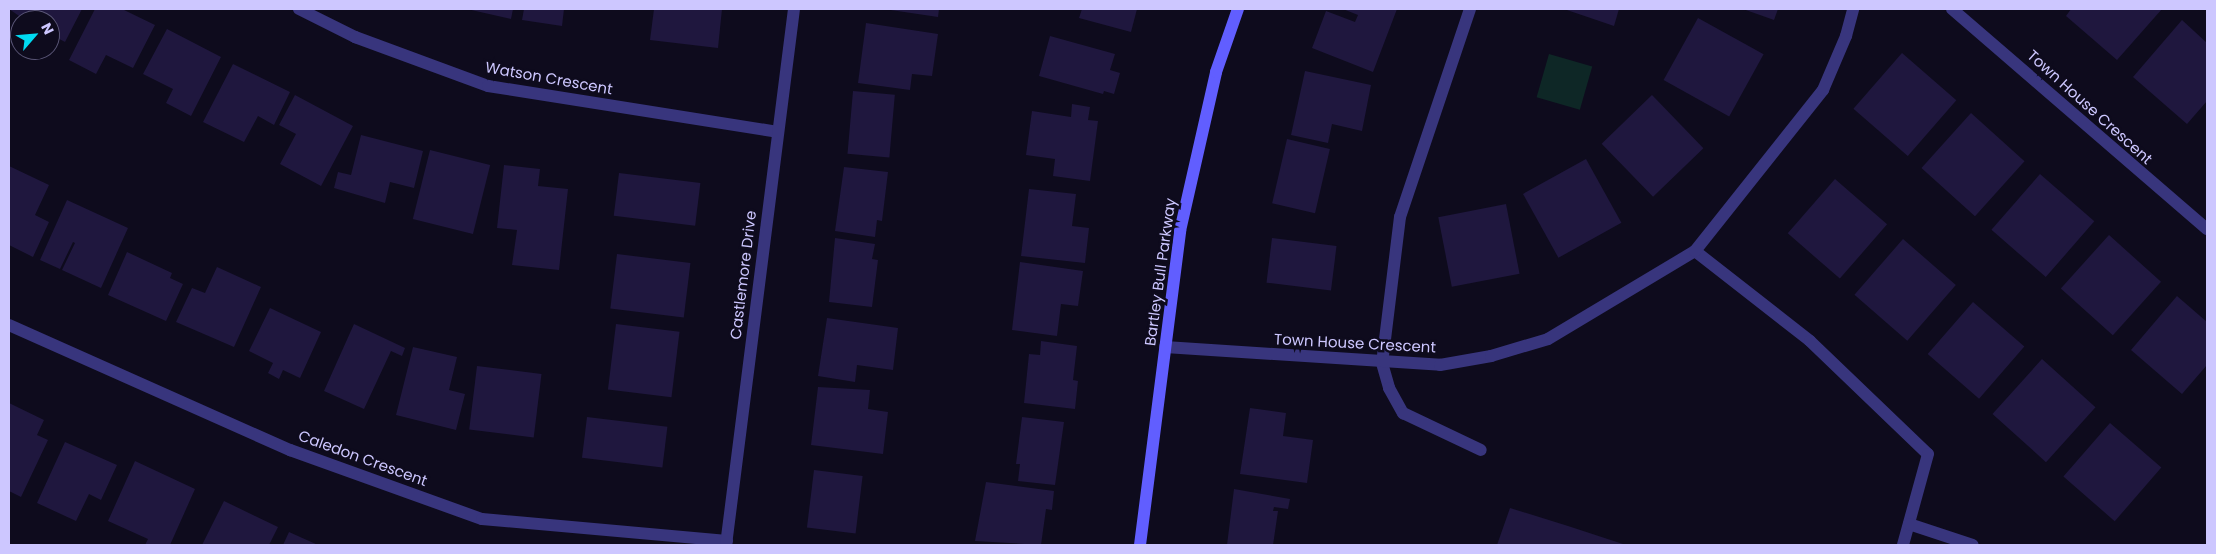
<!DOCTYPE html>
<html>
<head>
<meta charset="utf-8">
<style>
	body { margin:0 }
	#map { position:relative; width:2216px; height:554px; overflow:hidden; background:#0e0b1d; font-family:Poppins,sans-serif }
	div>[style] { position:absolute }
	[style*='--x'] { left:calc(var(--x)*1px); top:calc(var(--y)*1px); width:calc(var(--w)*1px); rotate:calc(var(--a)*1deg) }
	.green>* { inset:0; background:#0e2726; transform-origin:0 0 }
	.building>* { inset:0; background:#1f173e; transform-origin:0 0 }
	.lane>* { height:12px; margin:-6px; padding:0 6px; transform-origin:6px; border-radius:6px; background:#38357d }
	.street>* { height:12px; margin:-6px; padding:0 6px; transform-origin:6px; border-radius:6px; background:#38357d }
	.secondary>* { height:12px; margin:-6px; padding:0 6px; transform-origin:6px; border-radius:6px; background:#615eff }
	span { translate:-50% -50%; white-space:nowrap; text-align:center; line-height:1.15; -webkit-text-stroke:5px #0e0b1d; paint-order:stroke }
	.street-label { font-size:15px; color:#cdc7ff }
	.frame { position:absolute; inset:0; border:10px solid #cdc7ff; pointer-events:none }
	.north { position:absolute; left:10px; top:10px; width:50px; height:50px; box-sizing:border-box; background:#0e0b1d; border:1px solid #5a5677; border-radius:50%; rotate:63deg; font-size:14px; font-weight:700; line-height:20px; text-align:center; color:#cdc7ff }
	.north::after { content:''; display:block; margin:auto; width:18px; height:22px; background:#00dbf2; clip-path:polygon(50% 0,100% 100%,50% 72%,0 100%) }
</style>
</head>
<body>
<div id="map">
	<div class="green">
		<i style="left:1549px;top:54px;width:45px;height:45px;rotate:16deg"></i>
	</div>
	<div class="building">
		<i style="clip-path:polygon(9px 9px,82px 9px,65px 42px,50px 34px,50px 20px,25px 20px)"></i>
		<i style="clip-path:polygon(95px 9px,122px 9px,155px 25px,133px 68px,106px 55px,96px 74px,69px 60px)"></i>
		<i style="clip-path:polygon(467px 9px,513px 9px,511px 19px)"></i>
		<i style="clip-path:polygon(524px 9px,564px 9px,562px 26px,522px 20px)"></i>
		<i style="clip-path:polygon(654px 9px,722px 9px,718px 48px,650px 40px)"></i>
		<i style="clip-path:polygon(884px 9px,939px 9px,938px 17px)"></i>
		<i style="clip-path:polygon(1082px 9px,1137px 9px,1131px 32px,1079px 18px)"></i>
		<i style="clip-path:polygon(1343px 9px,1397px 9px,1373px 72px,1312px 48px,1326px 11px,1355px 22px,1358px 15px)"></i>
		<i style="clip-path:polygon(1564px 9px,1619px 9px,1614px 26px)"></i>
		<i style="clip-path:polygon(1743px 9px,1778px 9px,1774px 20px)"></i>
		<i style="clip-path:polygon(2071px 9px,2162px 9px,2117px 60px,2066px 16px)"></i>
		<i style="left:1698px;top:18px;width:75px;height:71px;rotate:29deg"></i>
		<i style="clip-path:polygon(2182px 20px,2207px 43px,2207px 101px,2187px 124px,2133px 77px)"></i>
		<i style="clip-path:polygon(866px 23px,938px 34px,932px 76px,912px 74px,910px 90px,858px 83px)"></i>
		<i style="clip-path:polygon(167px 29px,221px 57px,191px 116px,166px 103px,173px 89px,143px 74px)"></i>
		<i style="clip-path:polygon(1050px 36px,1115px 54px,1110px 70px,1120px 73px,1114px 94px,1104px 91px,1103px 94px,1039px 76px)"></i>
		<i style="left:1902px;top:53px;width:72px;height:74px;rotate:41deg"></i>
		<i style="clip-path:polygon(233px 64px,290px 92px,274px 125px,258px 116px,244px 142px,203px 122px)"></i>
		<i style="clip-path:polygon(1305px 71px,1371px 85px,1362px 131px,1332px 124px,1328px 143px,1291px 135px)"></i>
		<i style="left:853px;top:91px;width:42px;height:63px;rotate:5deg"></i>
		<i style="clip-path:polygon(295px 95px,353px 126px,321px 186px,280px 164px,296px 134px,279px 125px)"></i>
		<i style="left:1652px;top:95px;width:74px;height:70px;rotate:46deg"></i>
		<i style="clip-path:polygon(1072px 104px,1090px 107px,1088px 120px,1098px 121px,1090px 181px,1053px 176px,1055px 159px,1026px 155px,1032px 111px,1071px 117px)"></i>
		<i style="left:1971px;top:113px;width:72px;height:74px;rotate:42deg"></i>
		<i style="clip-path:polygon(361px 135px,423px 151px,414px 188px,390px 182px,385px 203px,334px 188px,338px 172px,351px 175px)"></i>
		<i style="left:1287px;top:139px;width:44px;height:66px;rotate:13deg"></i>
		<i style="left:430px;top:150px;width:62px;height:71px;rotate:14deg"></i>
		<i style="left:1586px;top:159px;width:73px;height:72px;rotate:61deg"></i>
		<i style="clip-path:polygon(504px 165px,540px 169px,538px 186px,568px 189px,559px 270px,512px 265px,517px 230px,497px 228px)"></i>
		<i style="clip-path:polygon(9px 166px,49px 185px,35px 215px,49px 222px,33px 257px,9px 245px)"></i>
		<i style="clip-path:polygon(844px 167px,888px 172px,882px 221px,877px 220px,875px 237px,835px 231px)"></i>
		<i style="left:619px;top:173px;width:82px;height:43px;rotate:7deg"></i>
		<i style="left:2040px;top:174px;width:72px;height:74px;rotate:41deg"></i>
		<i style="left:1835px;top:179px;width:69px;height:72px;rotate:41deg"></i>
		<i style="clip-path:polygon(1029px 189px,1076px 194px,1072px 226px,1089px 228px,1085px 263px,1021px 256px)"></i>
		<i style="clip-path:polygon(67px 200px,128px 228px,101px 288px,62px 270px,75px 243px,73px 242px,60px 269px,40px 260px)"></i>
		<i style="left:1506px;top:204px;width:71px;height:69px;rotate:79deg"></i>
		<i style="left:2109px;top:235px;width:70px;height:72px;rotate:42deg"></i>
		<i style="clip-path:polygon(835px 238px,875px 244px,872px 259px,878px 260px,872px 307px,829px 302px)"></i>
		<i style="left:1272px;top:238px;width:65px;height:45px;rotate:7deg"></i>
		<i style="left:1903px;top:239px;width:70px;height:74px;rotate:41deg"></i>
		<i style="clip-path:polygon(127px 252px,172px 273px,170px 278px,183px 284px,166px 321px,108px 295px)"></i>
		<i style="left:617px;top:254px;width:74px;height:55px;rotate:7deg"></i>
		<i style="clip-path:polygon(1020px 262px,1083px 271px,1078px 306px,1061px 304px,1057px 336px,1012px 330px)"></i>
		<i style="clip-path:polygon(217px 267px,261px 287px,234px 347px,176px 322px,192px 288px,205px 293px)"></i>
		<i style="clip-path:polygon(2177px 296px,2207px 322px,2207px 365px,2182px 394px,2131px 350px)"></i>
		<i style="left:1973px;top:302px;width:68px;height:69px;rotate:41deg"></i>
		<i style="clip-path:polygon(270px 308px,321px 332px,300px 378px,283px 370px,279px 379px,268px 373px,273px 363px,249px 351px)"></i>
		<i style="clip-path:polygon(827px 318px,898px 328px,893px 370px,857px 365px,855px 382px,818px 376px)"></i>
		<i style="clip-path:polygon(354px 324px,405px 348px,402px 356px,391px 351px,364px 409px,324px 391px)"></i>
		<i style="left:616px;top:324px;width:64px;height:66px;rotate:7deg"></i>
		<i style="clip-path:polygon(1041px 341px,1077px 346px,1073px 380px,1078px 381px,1075px 409px,1024px 403px,1029px 354px,1040px 355px)"></i>
		<i style="clip-path:polygon(413px 347px,457px 357px,449px 390px,465px 394px,456px 430px,396px 415px)"></i>
		<i style="left:2042px;top:359px;width:72px;height:74px;rotate:42deg"></i>
		<i style="left:477px;top:366px;width:65px;height:64px;rotate:7deg"></i>
		<i style="clip-path:polygon(818px 387px,870px 390px,868px 409px,888px 412px,883px 454px,811px 445px)"></i>
		<i style="clip-path:polygon(9px 403px,44px 420px,37px 435px,48px 440px,21px 497px,9px 491px)"></i>
		<i style="clip-path:polygon(1250px 408px,1286px 413px,1283px 436px,1313px 440px,1307px 483px,1240px 474px)"></i>
		<i style="left:587px;top:417px;width:81px;height:41px;rotate:7deg"></i>
		<i style="clip-path:polygon(1022px 417px,1064px 422px,1055px 485px,1018px 481px,1020px 464px,1016px 464px)"></i>
		<i style="left:2110px;top:423px;width:68px;height:71px;rotate:41deg"></i>
		<i style="clip-path:polygon(65px 442px,117px 465px,101px 500px,89px 494px,76px 521px,37px 503px)"></i>
		<i style="clip-path:polygon(135px 461px,195px 489px,170px 545px,145px 545px,148px 539px,108px 521px)"></i>
		<i style="left:814px;top:470px;width:49px;height:58px;rotate:7deg"></i>
		<i style="clip-path:polygon(986px 482px,1054px 491px,1052px 510px,1046px 509px,1041px 545px,975px 541px)"></i>
		<i style="clip-path:polygon(1234px 489px,1290px 499px,1288px 509px,1274px 507px,1273px 511px,1278px 511px,1273px 545px,1227px 545px)"></i>
		<i style="clip-path:polygon(224px 501px,278px 527px,269px 545px,202px 545px)"></i>
		<i style="clip-path:polygon(1510px 508px,1568px 526px,1626px 545px,1497px 545px)"></i>
		<i style="clip-path:polygon(289px 532px,318px 545px,283px 545px)"></i>
	</div>
	<div class="lane">
		<i style="--x:1470;--y:9;--w:219;--a:108.6"></i>
		<i style="--x:1400;--y:217;--w:147;--a:97"></i>
		<i style="--x:1382;--y:363;--w:26;--a:74"></i>
		<i style="--x:1389;--y:388;--w:29;--a:61"></i>
		<i style="--x:1403;--y:413;--w:86;--a:25.4"></i>
		<i style="--x:1952;--y:9;--w:337;--a:40.8"></i>
		<i style="--x:1695;--y:251;--w:146;--a:38"></i>
		<i style="--x:1810;--y:341;--w:163;--a:43.8"></i>
		<i style="--x:1928;--y:454;--w:94;--a:105.4"></i>
		<i style="--x:1909;--y:524;--w:67;--a:18.2"></i>
	</div>
	<div class="street">
		<i style="--x:299;--y:9;--w:63;--a:26.6"></i>
		<i style="--x:355;--y:37;--w:142;--a:20.2"></i>
		<i style="--x:488;--y:86;--w:293;--a:9"></i>
		<i style="--x:9;--y:325;--w:308;--a:24"></i>
		<i style="--x:290;--y:450;--w:204;--a:19.8"></i>
		<i style="--x:482;--y:519;--w:246;--a:5.1"></i>
		<i style="--x:1165;--y:347;--w:276;--a:3.7"></i>
		<i style="--x:1440;--y:365;--w:52;--a:-10"></i>
		<i style="--x:1491;--y:356;--w:59;--a:-16.6"></i>
		<i style="--x:1548;--y:339;--w:171;--a:-30.9"></i>
		<i style="--x:1695;--y:251;--w:206;--a:-51.5"></i>
		<i style="--x:1823;--y:90;--w:59;--a:-66.9"></i>
		<i style="--x:1846;--y:36;--w:28;--a:-75"></i>
		<i style="--x:726;--y:545;--w:540;--a:-82.77"></i>
	</div>
	<div class="secondary">
		<i style="--x:1140;--y:545;--w:317;--a:-82.7"></i>
		<i style="--x:1180;--y:231;--w:163;--a:-77.2"></i>
		<i style="--x:1216;--y:72;--w:67;--a:-70.8"></i>
	</div>
	<div class="street-label">
		<span style="left:549px;top:78px;rotate:10deg">Watson Crescent</span>
		<span style="left:2090px;top:107px;rotate:42deg">Town House Crescent</span>
		<span style="left:1160px;top:272px;rotate:-82deg">Bartley Bull Parkway</span>
		<span style="left:743px;top:275px;rotate:-83deg">Castlemore Drive</span>
		<span style="left:1355px;top:343px;rotate:3deg">Town House Crescent</span>
		<span style="left:363px;top:458px;rotate:20deg">Caledon Crescent</span>
	</div>
	<div class="frame"></div>
	<div class="north">N</div>
</div>
</body>
</html>
